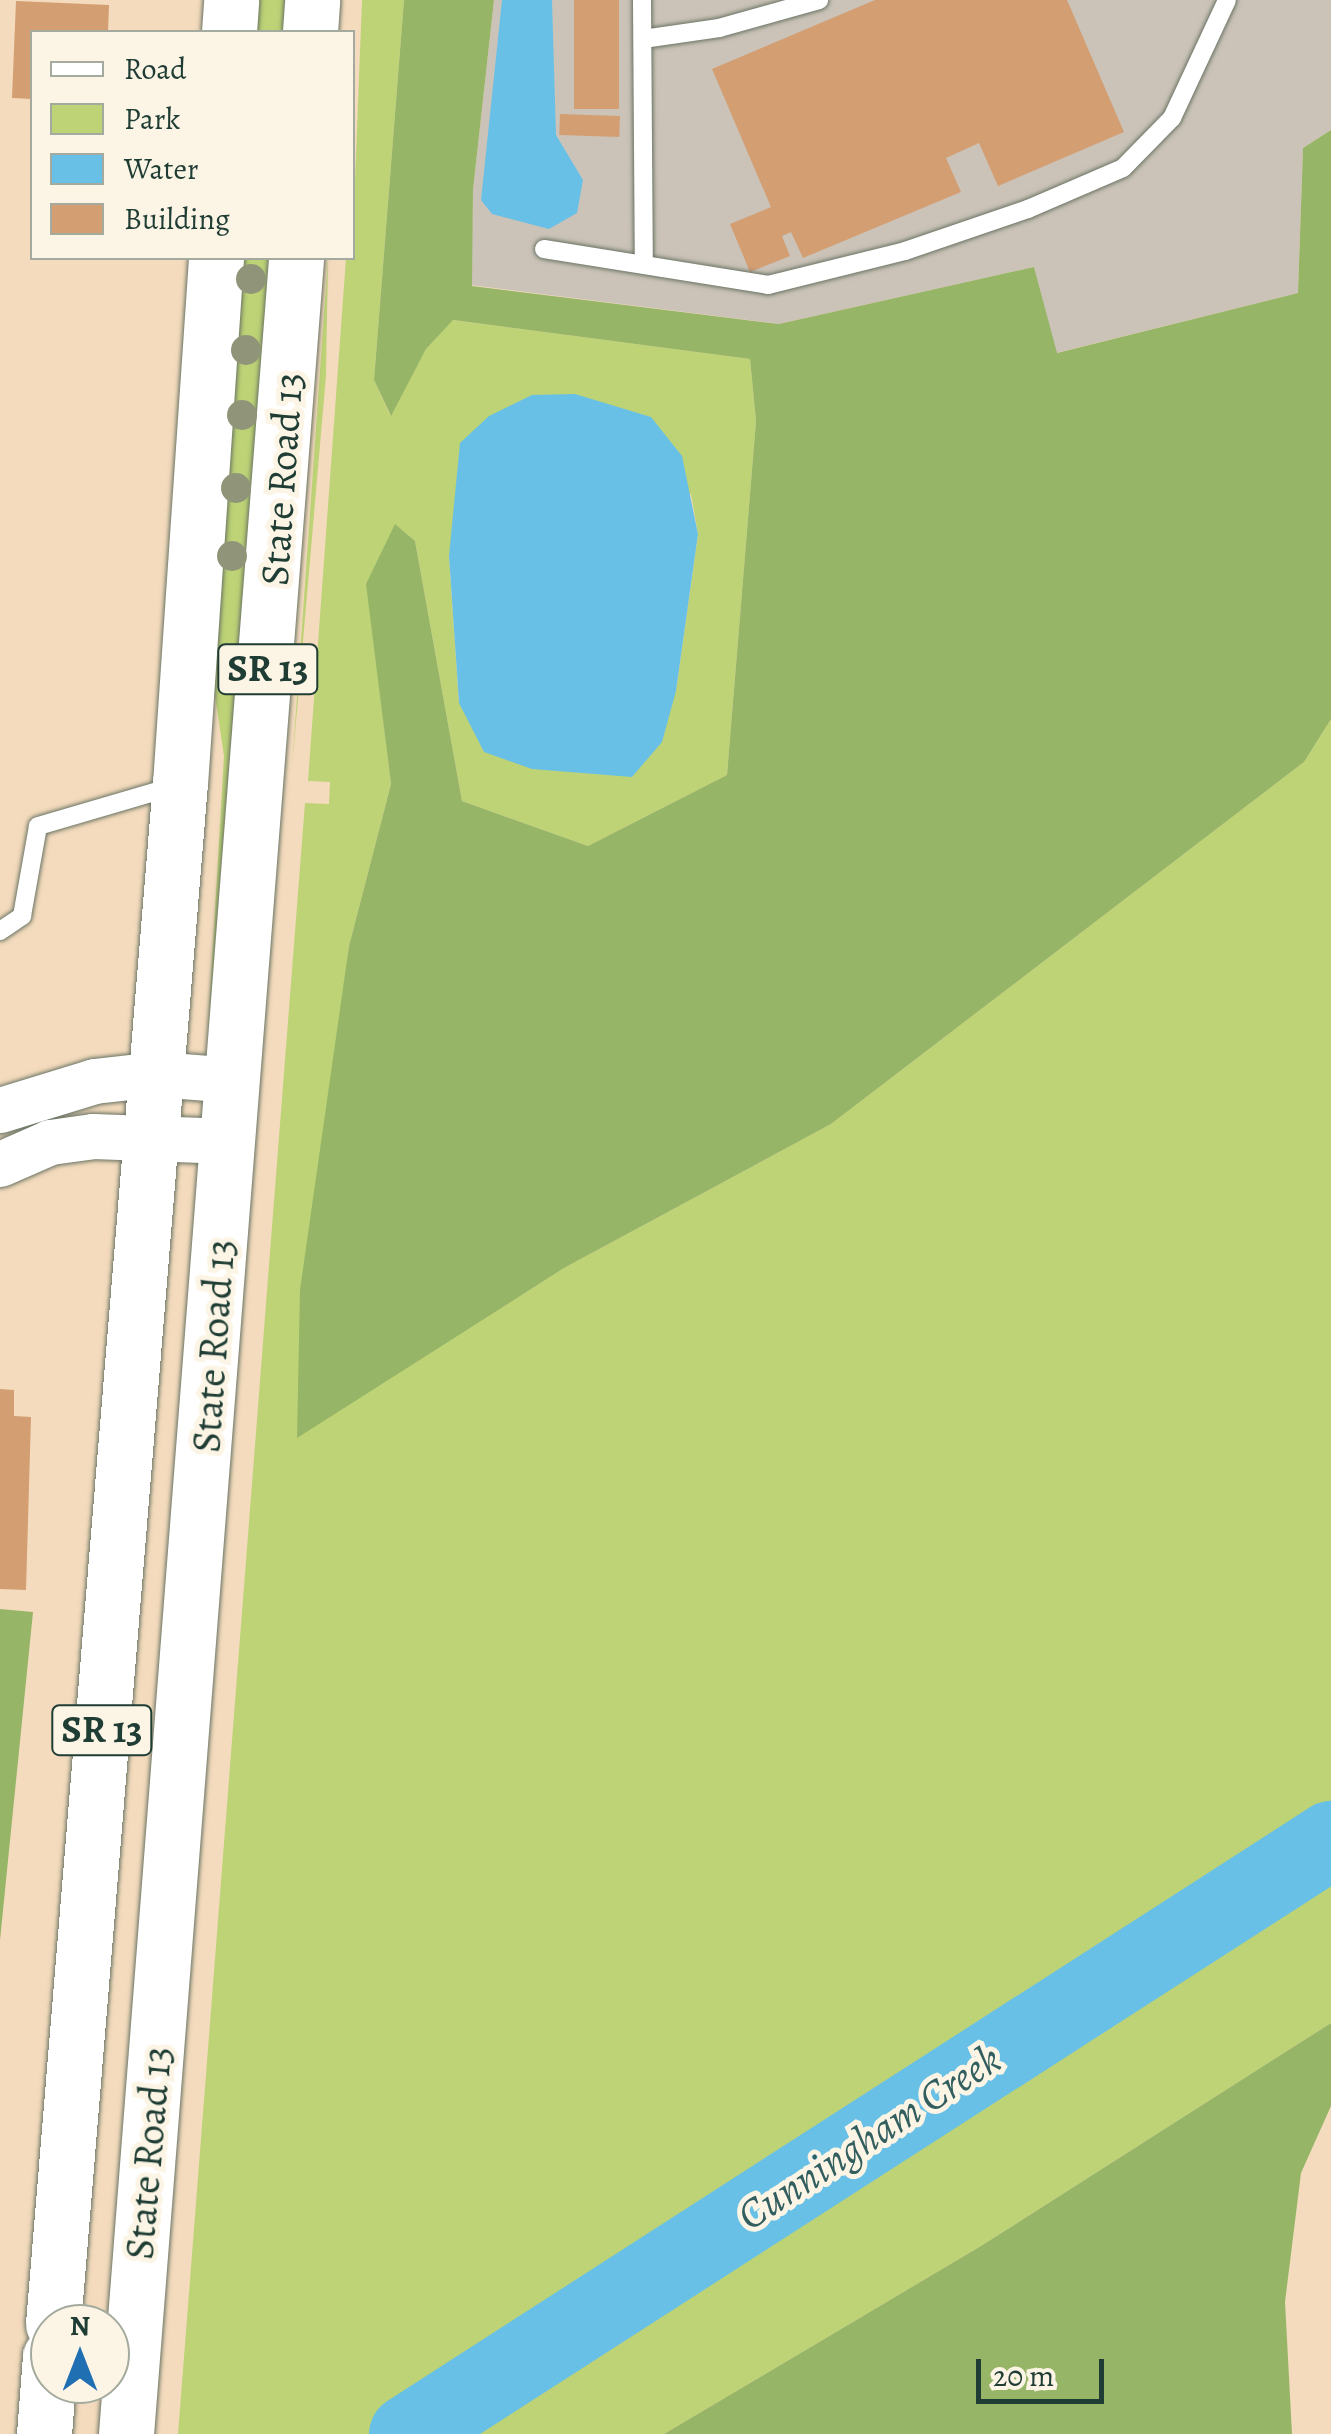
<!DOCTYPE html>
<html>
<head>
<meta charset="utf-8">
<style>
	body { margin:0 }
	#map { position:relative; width:1331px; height:2434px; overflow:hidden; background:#f4dbbd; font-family:Alegreya,serif }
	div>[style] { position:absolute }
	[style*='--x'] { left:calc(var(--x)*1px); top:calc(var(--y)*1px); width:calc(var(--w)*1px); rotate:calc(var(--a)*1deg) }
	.industrial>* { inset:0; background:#cbc3b8 }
	.green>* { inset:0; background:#bdd376 }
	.forest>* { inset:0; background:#96b567 }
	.water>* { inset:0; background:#69c0e6 }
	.river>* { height:78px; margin:-39px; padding:0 39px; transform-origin:39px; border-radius:39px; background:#69c0e6 }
	.building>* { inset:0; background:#d39e72; transform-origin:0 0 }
	.roads { filter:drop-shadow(0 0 2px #6a7464) drop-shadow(0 0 2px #6a7464) }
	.service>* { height:18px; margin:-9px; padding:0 9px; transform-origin:9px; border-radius:9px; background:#fff }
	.tertiary>* { height:45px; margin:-22.5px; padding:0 22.5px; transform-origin:22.5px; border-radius:22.5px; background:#fff }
	.primary>* { height:55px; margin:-27.5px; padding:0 27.5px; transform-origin:27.5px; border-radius:27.5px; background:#fff }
	.trees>* { width:30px; height:30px; margin:-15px; border-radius:50%; background:#909579 }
	span { translate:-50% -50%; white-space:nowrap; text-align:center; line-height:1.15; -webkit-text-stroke:10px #fcf5e5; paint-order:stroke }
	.shield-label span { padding:2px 8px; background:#fcf5e5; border:2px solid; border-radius:8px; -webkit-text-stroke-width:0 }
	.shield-label { font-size:38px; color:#1f3d34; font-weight:700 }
	.street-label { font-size:40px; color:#1f3d34 }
	.water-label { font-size:42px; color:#325e60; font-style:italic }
	.legend { position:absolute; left:30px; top:30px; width:325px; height:230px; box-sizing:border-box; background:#fcf5e5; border:2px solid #a4ab9e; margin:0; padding:12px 18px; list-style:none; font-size:30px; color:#1f3d34 }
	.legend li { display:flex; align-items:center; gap:20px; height:50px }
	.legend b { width:50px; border:2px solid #a4ab9e }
	.north { position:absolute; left:30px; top:2304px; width:100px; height:100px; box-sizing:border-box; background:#fcf5e5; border:2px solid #a4ab9e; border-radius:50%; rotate:0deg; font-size:28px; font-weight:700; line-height:40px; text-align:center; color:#1f3d34 }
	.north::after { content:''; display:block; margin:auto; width:35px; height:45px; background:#1f6fb2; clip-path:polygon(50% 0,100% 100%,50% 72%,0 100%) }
	.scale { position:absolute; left:976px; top:2359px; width:128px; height:45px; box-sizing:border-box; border:5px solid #1f3d34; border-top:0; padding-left:12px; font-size:30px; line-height:35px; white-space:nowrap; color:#1f3d34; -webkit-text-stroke:8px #fcf5e5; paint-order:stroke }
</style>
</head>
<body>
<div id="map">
	<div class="industrial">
		<i style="clip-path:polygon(494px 0,1331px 0,1331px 130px,1303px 148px,1298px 293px,1056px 353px,1034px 267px,779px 324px,471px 285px,473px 190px)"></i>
	</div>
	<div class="green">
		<i style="clip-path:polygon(254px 0,285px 0,283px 32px,251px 32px)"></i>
		<i style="clip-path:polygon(evenodd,362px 0,404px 0,374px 380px,390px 415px,426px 349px,452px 320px,750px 359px,756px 421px,727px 775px,588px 846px,462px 801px,415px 541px,396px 525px,367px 584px,391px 784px,349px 946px,297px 1437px,564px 1268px,831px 1124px,1304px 762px,1331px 719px,1331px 2023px,981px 2246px,664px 2434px,178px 2434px,305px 803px,329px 804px,330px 782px,308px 781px,346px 258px,352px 258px,362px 0,691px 494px,698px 534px,676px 691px,459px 703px,449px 556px,691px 494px)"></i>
		<i style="clip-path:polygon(236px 258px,270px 258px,208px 1030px,224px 756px,212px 676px)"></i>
		<i style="clip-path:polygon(328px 258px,326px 376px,292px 768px)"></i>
	</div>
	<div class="forest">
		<i style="clip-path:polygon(404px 0,494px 0,473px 190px,472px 286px,779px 324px,1034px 267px,1057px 353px,1298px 293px,1303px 148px,1331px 130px,1331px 719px,1304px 762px,831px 1124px,564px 1268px,297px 1438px,300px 1290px,349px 946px,391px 784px,366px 584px,395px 524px,415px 541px,462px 801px,588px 846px,727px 775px,756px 421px,750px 359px,453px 320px,426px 349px,391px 416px,374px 380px)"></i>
		<i style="clip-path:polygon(0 1609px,33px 1612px,0 1940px)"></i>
		<i style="clip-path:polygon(1331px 2023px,1331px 2106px,1301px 2173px,1285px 2302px,1292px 2434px,664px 2434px,981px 2246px)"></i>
	</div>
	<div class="water">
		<i style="clip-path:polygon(502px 0,552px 0,556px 135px,583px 180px,577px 213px,549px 229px,492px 214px,481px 200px)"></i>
		<i style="clip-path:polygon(575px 394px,651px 417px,682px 456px,698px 534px,676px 691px,662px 742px,632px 777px,532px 769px,484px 752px,459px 703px,449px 556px,460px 443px,489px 416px,532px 395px)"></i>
	</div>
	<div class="river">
		<i style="--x:408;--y:2434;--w:1098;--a:-32.76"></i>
	</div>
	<div class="building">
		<i style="left:574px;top:0;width:45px;height:109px"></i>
		<i style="clip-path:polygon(875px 0,1067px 0,1124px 132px,998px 186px,979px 143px,946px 158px,961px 192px,803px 258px,791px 232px,782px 236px,790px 256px,750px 272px,730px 224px,771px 207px,712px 69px)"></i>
		<i style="clip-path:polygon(16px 1px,109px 5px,108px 32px,32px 32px,32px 99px,12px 98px)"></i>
		<i style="left:560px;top:114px;width:60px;height:21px;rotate:2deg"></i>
		<i style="clip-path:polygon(0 1389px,14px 1390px,14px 1416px,31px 1417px,26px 1590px,0 1589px)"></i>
	</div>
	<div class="roads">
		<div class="service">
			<i style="--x:642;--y:0;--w:263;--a:89.6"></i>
			<i style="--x:643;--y:39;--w:77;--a:-8.2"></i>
			<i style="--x:719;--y:28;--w:104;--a:-15.6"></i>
			<i style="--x:544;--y:249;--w:227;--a:9.1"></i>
			<i style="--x:768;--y:285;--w:141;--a:-13.9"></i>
			<i style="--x:905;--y:251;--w:130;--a:-18.9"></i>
			<i style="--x:1028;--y:209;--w:103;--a:-23.3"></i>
			<i style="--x:1123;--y:168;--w:70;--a:-45.6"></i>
			<i style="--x:1172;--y:118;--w:130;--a:-65"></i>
			<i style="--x:0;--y:931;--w:27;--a:-34"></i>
			<i style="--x:22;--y:916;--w:91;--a:-79.9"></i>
			<i style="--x:38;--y:826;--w:143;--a:-16.3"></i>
		</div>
		<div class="tertiary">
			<i style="--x:0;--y:1110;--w:98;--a:-17.1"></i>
			<i style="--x:94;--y:1081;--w:62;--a:-6.4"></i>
			<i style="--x:156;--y:1074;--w:78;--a:4.4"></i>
			<i style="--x:0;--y:1164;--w:55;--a:-23.7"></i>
			<i style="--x:50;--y:1142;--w:43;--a:-7.9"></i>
			<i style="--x:93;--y:1136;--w:136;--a:2.1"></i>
		</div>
		<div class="primary">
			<i style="--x:229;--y:32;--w:32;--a:-86"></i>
			<i style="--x:310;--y:32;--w:32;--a:-86"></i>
			<i style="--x:53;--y:2324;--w:1545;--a:-85.29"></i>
			<i style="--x:180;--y:784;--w:527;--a:-86.08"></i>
			<i style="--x:44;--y:2434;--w:78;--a:-85.6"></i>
			<i style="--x:126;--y:2434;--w:2183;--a:-85.53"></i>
		</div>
	</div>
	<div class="trees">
		<i style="left:251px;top:279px"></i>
		<i style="left:246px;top:350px"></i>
		<i style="left:242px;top:415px"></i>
		<i style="left:236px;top:488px"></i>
		<i style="left:232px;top:556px"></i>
	</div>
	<div class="shield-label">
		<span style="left:268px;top:669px">SR 13</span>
		<span style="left:102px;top:1730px">SR 13</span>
	</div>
	<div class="street-label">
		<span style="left:282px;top:479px;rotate:-86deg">State Road 13</span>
		<span style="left:214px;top:1346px;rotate:-86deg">State Road 13</span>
		<span style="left:149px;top:2153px;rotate:-85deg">State Road 13</span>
	</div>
	<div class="water-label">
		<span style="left:869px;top:2137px;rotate:-33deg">Cunningham Creek</span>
	</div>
	<ul class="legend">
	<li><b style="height:12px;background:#fff"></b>Road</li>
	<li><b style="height:28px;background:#bdd376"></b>Park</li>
	<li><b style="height:28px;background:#69c0e6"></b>Water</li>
	<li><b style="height:28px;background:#d39e72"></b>Building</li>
	</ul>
	<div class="north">N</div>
	<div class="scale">20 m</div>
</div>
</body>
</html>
